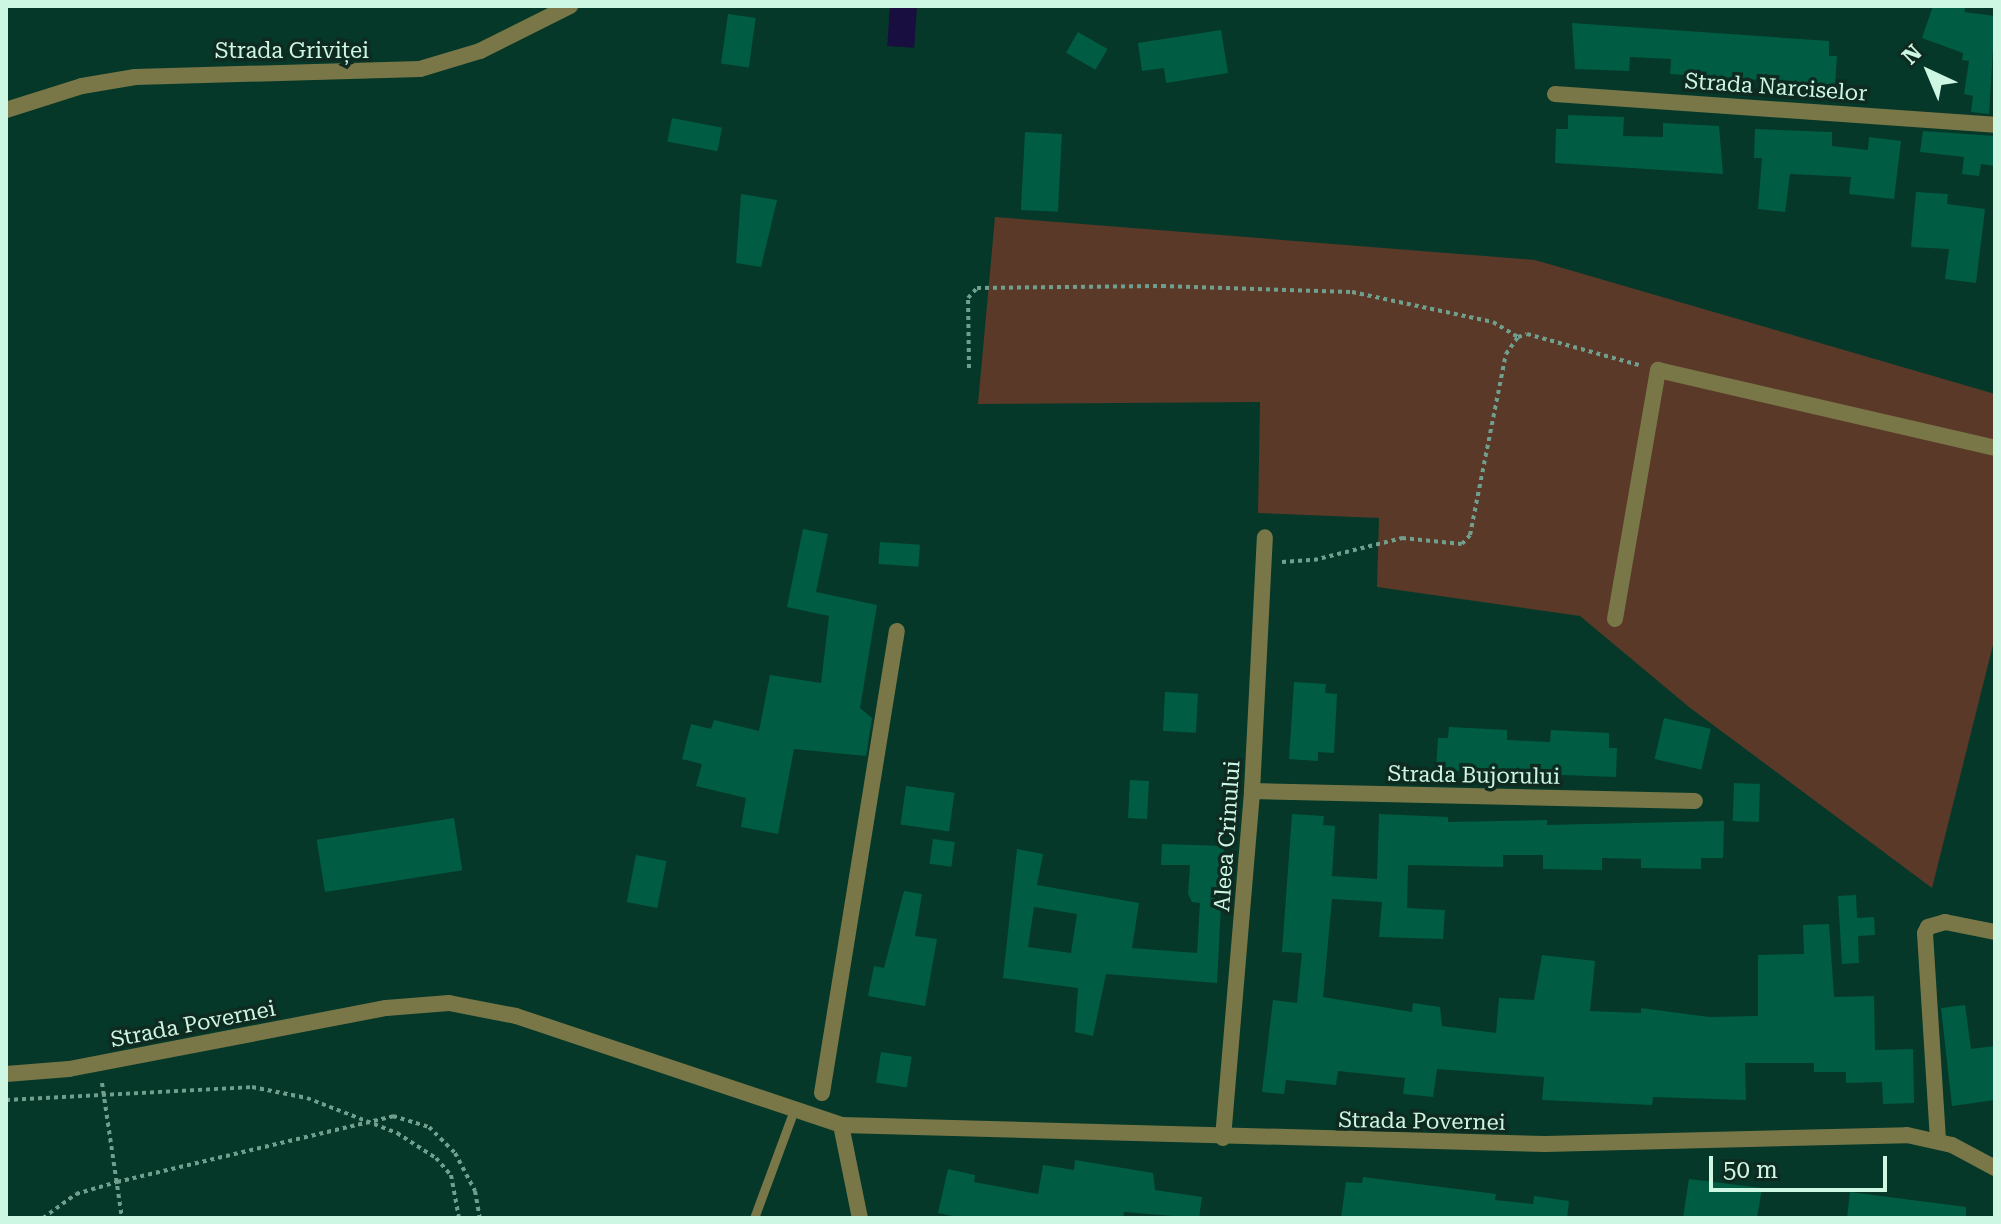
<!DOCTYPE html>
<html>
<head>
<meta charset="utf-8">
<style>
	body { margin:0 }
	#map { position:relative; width:2001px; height:1224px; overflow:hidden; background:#053828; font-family:"Roboto Serif",serif }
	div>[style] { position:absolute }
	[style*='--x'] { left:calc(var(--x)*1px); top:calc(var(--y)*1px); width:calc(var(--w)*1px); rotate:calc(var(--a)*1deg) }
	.green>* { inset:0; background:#5a3929 }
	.water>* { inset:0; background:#180e3f; transform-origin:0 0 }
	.building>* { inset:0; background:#005d43; transform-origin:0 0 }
	.path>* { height:4px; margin-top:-2px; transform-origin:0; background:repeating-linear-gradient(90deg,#719f8d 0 4px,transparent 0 8px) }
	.service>* { height:9px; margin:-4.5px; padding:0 4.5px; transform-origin:4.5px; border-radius:4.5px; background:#797748 }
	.minor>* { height:16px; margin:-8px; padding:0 8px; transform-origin:8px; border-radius:8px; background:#797748 }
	span { translate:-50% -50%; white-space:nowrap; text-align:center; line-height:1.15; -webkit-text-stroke:7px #0f2b21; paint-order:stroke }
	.street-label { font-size:22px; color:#cdf6e3 }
	.frame { position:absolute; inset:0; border:8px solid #cdf6e3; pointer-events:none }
	.north { position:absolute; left:1889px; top:32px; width:80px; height:80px; -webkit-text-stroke:6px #0f2b21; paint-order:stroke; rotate:316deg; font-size:22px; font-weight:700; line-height:32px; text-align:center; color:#cdf6e3 }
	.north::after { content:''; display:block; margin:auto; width:28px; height:36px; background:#cdf6e3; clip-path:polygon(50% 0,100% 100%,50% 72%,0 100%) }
	.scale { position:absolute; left:1709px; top:1156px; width:178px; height:36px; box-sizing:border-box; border:4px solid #cdf6e3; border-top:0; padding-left:10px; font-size:24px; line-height:28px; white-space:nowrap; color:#cdf6e3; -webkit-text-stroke:6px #0f2b21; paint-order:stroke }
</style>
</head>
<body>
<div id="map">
	<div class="green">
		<i style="clip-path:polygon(995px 217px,1535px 260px,1995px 394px,1995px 637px,1932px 888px,1689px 707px,1580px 616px,1377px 587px,1379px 518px,1258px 513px,1260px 402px,978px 404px)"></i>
	</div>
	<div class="water">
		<i style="left:890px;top:6px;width:27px;height:40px;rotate:4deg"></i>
	</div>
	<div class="building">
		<i style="clip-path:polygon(1933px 6px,1966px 6px,1964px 12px,1995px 16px,1989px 114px,1971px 112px,1973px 96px,1964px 94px,1969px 61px,1962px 60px,1963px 53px,1922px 38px)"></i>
		<i style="left:728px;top:14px;width:28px;height:50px;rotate:8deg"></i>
		<i style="clip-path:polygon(1572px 23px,1829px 41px,1829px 56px,1837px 56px,1835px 85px,1670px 74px,1671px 59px,1630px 57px,1629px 71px,1575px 69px)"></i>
		<i style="clip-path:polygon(1221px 30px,1228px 73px,1166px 83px,1164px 68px,1142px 71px,1138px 43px)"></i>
		<i style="left:1078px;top:32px;width:34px;height:24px;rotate:30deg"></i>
		<i style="clip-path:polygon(1568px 115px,1624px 117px,1623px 136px,1663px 137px,1663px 123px,1719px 126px,1723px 174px,1555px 163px,1556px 129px,1568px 129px)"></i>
		<i style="left:672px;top:118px;width:51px;height:24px;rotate:11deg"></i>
		<i style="clip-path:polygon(1755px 129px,1832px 132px,1832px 146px,1868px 150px,1869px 137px,1901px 141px,1894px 199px,1849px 194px,1851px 177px,1790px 174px,1785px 212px,1758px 209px,1762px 158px,1754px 158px)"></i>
		<i style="clip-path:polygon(1923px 131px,1995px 136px,1995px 166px,1981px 164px,1979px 176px,1962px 174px,1964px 157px,1920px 152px)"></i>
		<i style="left:1025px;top:132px;width:37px;height:78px;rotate:3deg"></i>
		<i style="clip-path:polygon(1916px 192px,1948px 194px,1947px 204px,1985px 209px,1976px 283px,1945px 279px,1949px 249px,1911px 247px)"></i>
		<i style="clip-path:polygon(741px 194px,777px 200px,761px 267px,736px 263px)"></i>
		<i style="clip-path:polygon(803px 529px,828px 534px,816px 592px,877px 605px,860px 708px,872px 718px,866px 756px,794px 749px,778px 834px,741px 827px,746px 798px,696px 786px,702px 764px,682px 759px,691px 724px,711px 729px,714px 720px,759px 731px,770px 675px,821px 683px,829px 616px,787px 607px)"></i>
		<i style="left:880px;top:542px;width:40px;height:22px;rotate:4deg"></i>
		<i style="clip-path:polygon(1294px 682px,1326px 684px,1325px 693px,1337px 694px,1334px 753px,1318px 752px,1318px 761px,1289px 759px)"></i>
		<i style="left:1165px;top:692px;width:33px;height:39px;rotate:3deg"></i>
		<i style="left:1664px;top:718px;width:48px;height:42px;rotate:13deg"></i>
		<i style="clip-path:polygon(1449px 727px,1507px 730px,1507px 740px,1550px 742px,1551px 730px,1609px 733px,1609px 748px,1617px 748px,1616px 777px,1436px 770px,1438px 738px,1448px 738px)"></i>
		<i style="left:1130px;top:780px;width:19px;height:38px;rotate:3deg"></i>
		<i style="left:1734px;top:783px;width:26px;height:38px;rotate:2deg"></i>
		<i style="left:906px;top:786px;width:49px;height:39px;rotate:8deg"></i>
		<i style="clip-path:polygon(1292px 814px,1324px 816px,1323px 825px,1335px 826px,1332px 876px,1377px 879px,1379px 814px,1448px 817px,1448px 822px,1547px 820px,1547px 825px,1724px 821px,1723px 858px,1701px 858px,1701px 869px,1641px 868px,1641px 859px,1602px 858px,1602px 870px,1543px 869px,1543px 855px,1503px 855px,1503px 867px,1408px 865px,1407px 908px,1445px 910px,1443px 939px,1379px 937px,1382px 902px,1332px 899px,1323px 997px,1412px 1012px,1413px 1003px,1440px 1007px,1442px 1026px,1496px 1033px,1499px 998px,1534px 1000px,1542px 955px,1595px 961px,1590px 1011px,1641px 1013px,1641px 1008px,1709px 1017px,1758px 1016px,1758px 955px,1804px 954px,1803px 925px,1829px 924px,1834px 997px,1874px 996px,1875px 1050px,1913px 1049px,1914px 1103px,1883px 1104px,1882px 1082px,1846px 1083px,1846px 1072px,1814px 1072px,1814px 1063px,1745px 1063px,1746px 1100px,1653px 1097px,1652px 1105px,1542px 1100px,1544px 1077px,1437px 1069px,1433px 1097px,1403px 1094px,1405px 1078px,1338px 1071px,1336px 1085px,1286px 1080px,1284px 1094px,1262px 1092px,1273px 1000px,1297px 1003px,1302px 953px,1282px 952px)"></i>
		<i style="left:454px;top:818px;width:53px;height:139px;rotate:81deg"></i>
		<i style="left:933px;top:839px;width:22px;height:25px;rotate:8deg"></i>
		<i style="clip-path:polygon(evenodd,1162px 844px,1224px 846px,1217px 983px,1106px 974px,1093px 1036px,1075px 1032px,1078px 988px,1003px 978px,1017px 849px,1043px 854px,1037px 885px,1139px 903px,1132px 948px,1197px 953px,1200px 903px,1192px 902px,1188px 894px,1190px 865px,1161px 865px,1162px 844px,1034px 907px,1077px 914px,1071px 953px,1028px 947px,1034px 907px)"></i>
		<i style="left:636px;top:855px;width:31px;height:48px;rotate:11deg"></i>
		<i style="clip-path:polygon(904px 891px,922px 894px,915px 936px,937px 939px,925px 1006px,868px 996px,874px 966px,884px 968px)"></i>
		<i style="clip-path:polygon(1856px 895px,1857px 918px,1874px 917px,1875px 935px,1858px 936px,1859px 963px,1842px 964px,1838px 896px)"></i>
		<i style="clip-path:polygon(1965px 1005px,1971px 1049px,1995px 1046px,1995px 1100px,1952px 1106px,1941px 1008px)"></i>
		<i style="left:881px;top:1052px;width:31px;height:31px;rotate:9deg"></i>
		<i style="clip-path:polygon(1075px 1160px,1153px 1173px,1155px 1190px,1202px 1197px,1199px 1218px,1124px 1212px,1123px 1218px,962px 1218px,938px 1213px,948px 1169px,975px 1175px,974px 1182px,1038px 1194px,1043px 1165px,1074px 1170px)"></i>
		<i style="clip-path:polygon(1363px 1177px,1496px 1194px,1495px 1200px,1533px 1204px,1534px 1196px,1569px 1201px,1567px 1218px,1341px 1218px,1346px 1182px,1362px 1183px)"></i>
		<i style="clip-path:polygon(1689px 1179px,1762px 1188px,1757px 1218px,1683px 1218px)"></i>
		<i style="clip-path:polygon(1850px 1192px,1966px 1207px,1966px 1218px,1847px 1218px)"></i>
	</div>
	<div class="path">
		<i style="--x:969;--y:368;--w:70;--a:-90.8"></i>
		<i style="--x:968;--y:298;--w:13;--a:-48"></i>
		<i style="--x:977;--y:288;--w:185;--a:-0.6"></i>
		<i style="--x:1162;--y:286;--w:190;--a:1.8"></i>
		<i style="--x:1352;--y:292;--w:144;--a:12"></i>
		<i style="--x:1493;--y:322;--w:29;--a:31"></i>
		<i style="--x:1282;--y:562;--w:32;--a:-4"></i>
		<i style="--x:1314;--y:560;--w:91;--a:-14"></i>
		<i style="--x:1402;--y:538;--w:60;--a:5.7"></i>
		<i style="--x:1462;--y:544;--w:12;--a:-48"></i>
		<i style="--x:1470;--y:535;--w:185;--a:-78.8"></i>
		<i style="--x:1506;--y:354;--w:21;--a:-55"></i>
		<i style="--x:1518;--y:337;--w:9;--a:-18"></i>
		<i style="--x:1527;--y:334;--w:116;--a:15.5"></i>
		<i style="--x:102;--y:1083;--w:136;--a:81.6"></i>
		<i style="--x:6;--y:1100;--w:246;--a:-3"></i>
		<i style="--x:252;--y:1087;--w:56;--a:11.3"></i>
		<i style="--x:307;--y:1098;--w:97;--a:21.3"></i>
		<i style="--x:397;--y:1133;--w:46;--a:32.7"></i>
		<i style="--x:436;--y:1158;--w:23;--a:49"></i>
		<i style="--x:451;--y:1175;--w:44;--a:79.5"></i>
		<i style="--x:43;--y:1218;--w:41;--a:-36"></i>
		<i style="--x:76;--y:1194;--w:43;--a:-16.3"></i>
		<i style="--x:117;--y:1182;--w:284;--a:-13.4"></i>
		<i style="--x:393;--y:1116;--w:38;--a:17"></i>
		<i style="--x:429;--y:1127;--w:37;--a:45"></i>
		<i style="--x:455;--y:1153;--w:43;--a:62.2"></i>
		<i style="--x:475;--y:1191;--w:27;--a:80"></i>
	</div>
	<div class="service">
		<i style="--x:754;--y:1218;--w:115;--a:-69.7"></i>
	</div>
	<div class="minor">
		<i style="--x:1555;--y:94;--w:441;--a:4"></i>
		<i style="--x:6;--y:110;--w:80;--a:-17.5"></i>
		<i style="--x:82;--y:86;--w:54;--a:-9.6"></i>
		<i style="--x:135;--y:77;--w:285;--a:-1.6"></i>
		<i style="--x:420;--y:69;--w:63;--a:-16.7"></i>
		<i style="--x:480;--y:51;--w:101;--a:-26.6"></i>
		<i style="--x:1615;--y:619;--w:253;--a:-80.2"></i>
		<i style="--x:1658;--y:370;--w:346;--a:13"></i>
		<i style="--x:1252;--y:791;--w:443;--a:1.3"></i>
		<i style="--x:6;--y:1074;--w:63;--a:-4.5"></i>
		<i style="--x:69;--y:1069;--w:323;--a:-10.9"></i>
		<i style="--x:386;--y:1008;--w:63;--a:-4.5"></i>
		<i style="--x:449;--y:1003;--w:68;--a:11"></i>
		<i style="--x:516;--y:1016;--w:343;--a:18.5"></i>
		<i style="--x:841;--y:1125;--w:704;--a:1.55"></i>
		<i style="--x:1545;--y:1144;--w:362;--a:-1.4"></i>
		<i style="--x:1907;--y:1135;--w:46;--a:12.5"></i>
		<i style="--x:1952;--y:1145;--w:49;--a:28.1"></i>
		<i style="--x:822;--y:1093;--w:468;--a:-80.8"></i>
		<i style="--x:841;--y:1125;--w:95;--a:78.5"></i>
		<i style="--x:1223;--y:1138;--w:348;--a:-85.2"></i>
		<i style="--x:1252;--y:791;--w:254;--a:-87.1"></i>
		<i style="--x:1938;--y:1140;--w:207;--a:-93.6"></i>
		<i style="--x:1925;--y:933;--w:7;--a:-63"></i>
		<i style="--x:1928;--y:927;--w:18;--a:-16"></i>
		<i style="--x:1945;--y:922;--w:51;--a:11.3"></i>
	</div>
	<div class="street-label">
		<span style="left:292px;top:51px">Strada Griviței</span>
		<span style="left:1776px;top:87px;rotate:4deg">Strada Narciselor</span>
		<span style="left:1474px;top:775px;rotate:1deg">Strada Bujorului</span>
		<span style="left:1227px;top:836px;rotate:-86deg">Aleea Crinului</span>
		<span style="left:193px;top:1024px;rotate:-11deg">Strada Povernei</span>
		<span style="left:1422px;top:1121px;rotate:1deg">Strada Povernei</span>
	</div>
	<div class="frame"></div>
	<div class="north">N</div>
	<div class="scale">50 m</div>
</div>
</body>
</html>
